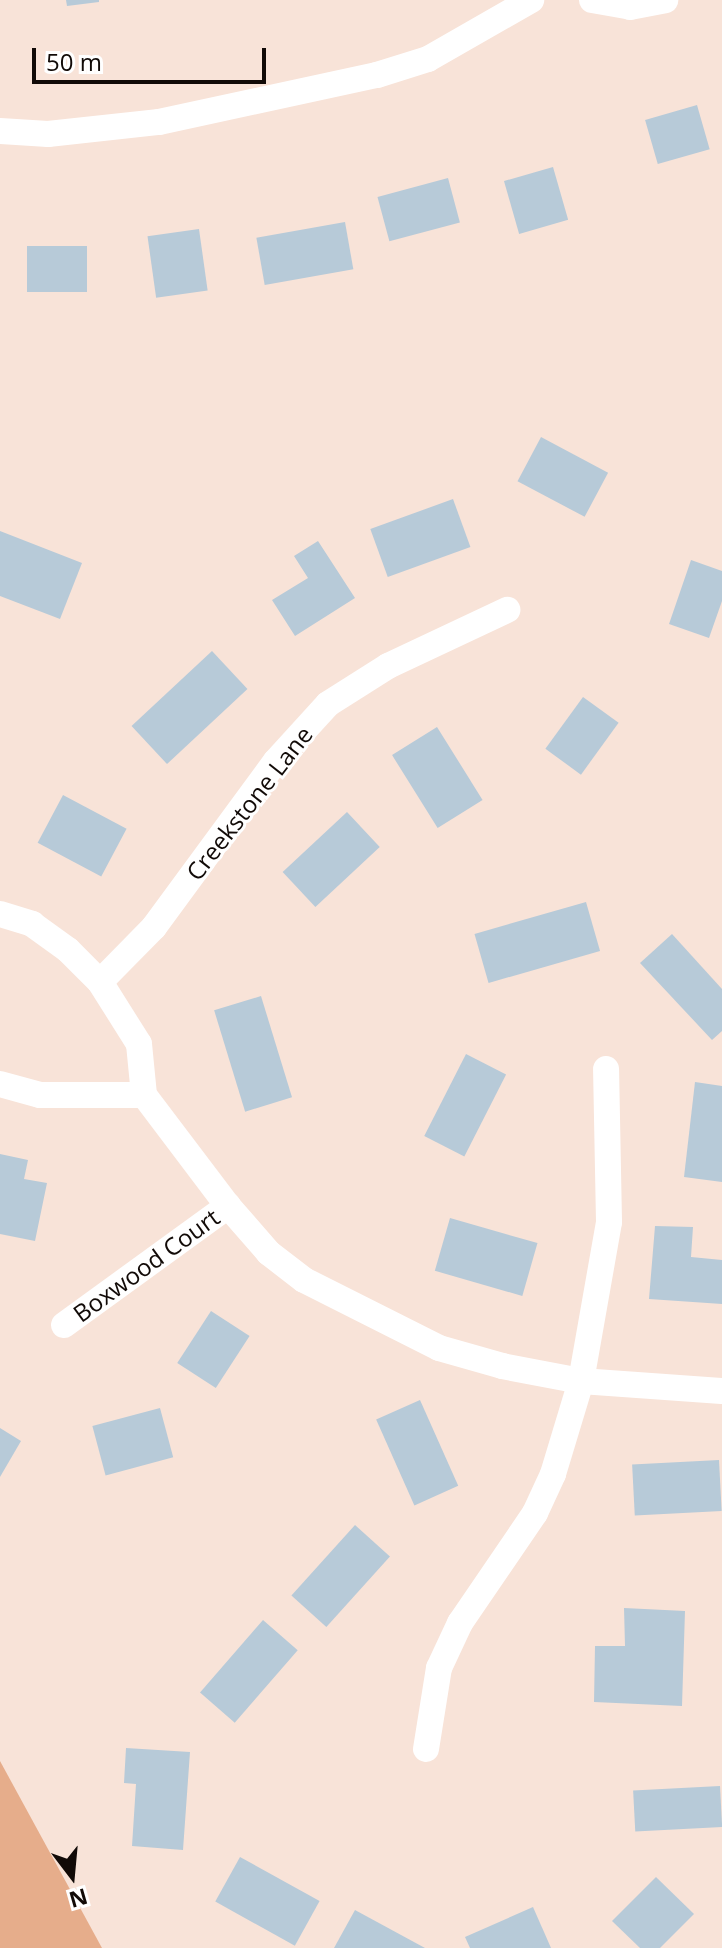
<!DOCTYPE html>
<html>
<head>
<meta charset="utf-8">
<style>
	body { margin:0 }
	#map { position:relative; width:722px; height:1948px; overflow:hidden; background:#f8e3d8; font-family:"Open Sans",sans-serif }
	div>[style] { position:absolute }
	[style*='--x'] { left:calc(var(--x)*1px); top:calc(var(--y)*1px); width:calc(var(--w)*1px); rotate:calc(var(--a)*1deg) }
	.green>* { inset:0; background:#e6ad8b }
	.building>* { inset:0; background:#b7cad8; transform-origin:0 0 }
	.street>* { height:26px; margin:-13px; padding:0 13px; transform-origin:13px; border-radius:13px; background:#fff }
	span { translate:-50% -50%; white-space:nowrap; text-align:center; line-height:1.15; -webkit-text-stroke:6px #fff; paint-order:stroke }
	.street-label { font-size:24px; color:#110a07 }
	.north { position:absolute; left:32px; top:1836px; width:80px; height:80px; -webkit-text-stroke:6px #fff; paint-order:stroke; rotate:164deg; font-size:22px; font-weight:700; line-height:32px; text-align:center; color:#110a07 }
	.north::after { content:''; display:block; margin:auto; width:28px; height:36px; background:#110a07; clip-path:polygon(50% 0,100% 100%,50% 72%,0 100%) }
	.scale { position:absolute; left:32px; top:48px; width:234px; height:36px; box-sizing:border-box; border:4px solid #110a07; border-top:0; padding-left:10px; font-size:24px; line-height:28px; white-space:nowrap; color:#110a07; -webkit-text-stroke:6px #fff; paint-order:stroke }
</style>
</head>
<body>
<div id="map">
	<div class="green">
		<i style="clip-path:polygon(0 1761px,102px 1948px,0 1948px)"></i>
	</div>
	<div class="building">
		<i style="clip-path:polygon(66px 0,99px 0,99px 2px,67px 6px)"></i>
		<i style="left:697px;top:105px;width:46px;height:54px;rotate:74deg"></i>
		<i style="left:553px;top:167px;width:55px;height:51px;rotate:74deg"></i>
		<i style="left:448px;top:178px;width:46px;height:73px;rotate:75deg"></i>
		<i style="left:345px;top:222px;width:48px;height:90px;rotate:80deg"></i>
		<i style="left:199px;top:229px;width:62px;height:52px;rotate:82deg"></i>
		<i style="left:27px;top:246px;width:60px;height:46px"></i>
		<i style="left:541px;top:437px;width:76px;height:50px;rotate:28deg"></i>
		<i style="left:453px;top:499px;width:51px;height:88px;rotate:70deg"></i>
		<i style="clip-path:polygon(0 531px,82px 563px,60px 619px,0 596px)"></i>
		<i style="clip-path:polygon(318px 541px,355px 598px,295px 636px,272px 600px,308px 578px,294px 556px)"></i>
		<i style="clip-path:polygon(691px 560px,722px 571px,722px 601px,709px 638px,669px 624px)"></i>
		<i style="left:212px;top:651px;width:52px;height:110px;rotate:47deg"></i>
		<i style="left:583px;top:697px;width:44px;height:64px;rotate:36deg"></i>
		<i style="left:437px;top:727px;width:86px;height:53px;rotate:58deg"></i>
		<i style="left:63px;top:795px;width:72px;height:54px;rotate:28deg"></i>
		<i style="left:347px;top:812px;width:48px;height:88px;rotate:47deg"></i>
		<i style="left:586px;top:902px;width:51px;height:116px;rotate:74deg"></i>
		<i style="clip-path:polygon(672px 934px,722px 989px,722px 1031px,712px 1040px,640px 963px)"></i>
		<i style="left:261px;top:996px;width:106px;height:49px;rotate:73deg"></i>
		<i style="left:466px;top:1054px;width:45px;height:92px;rotate:27deg"></i>
		<i style="clip-path:polygon(695px 1082px,722px 1086px,722px 1182px,684px 1177px)"></i>
		<i style="clip-path:polygon(0 1154px,28px 1160px,24px 1179px,47px 1183px,35px 1241px,0 1234px)"></i>
		<i style="left:450px;top:1218px;width:91px;height:55px;rotate:16deg"></i>
		<i style="clip-path:polygon(655px 1226px,693px 1227px,691px 1257px,722px 1260px,722px 1304px,649px 1299px)"></i>
		<i style="left:211px;top:1311px;width:46px;height:62px;rotate:33deg"></i>
		<i style="left:420px;top:1400px;width:94px;height:48px;rotate:66deg"></i>
		<i style="left:160px;top:1408px;width:51px;height:70px;rotate:75deg"></i>
		<i style="clip-path:polygon(0 1428px,21px 1441px,0 1477px)"></i>
		<i style="left:719px;top:1460px;width:51px;height:87px;rotate:87deg"></i>
		<i style="left:355px;top:1525px;width:47px;height:95px;rotate:42deg"></i>
		<i style="clip-path:polygon(624px 1608px,685px 1611px,682px 1706px,594px 1702px,595px 1646px,625px 1646px)"></i>
		<i style="left:263px;top:1620px;width:46px;height:96px;rotate:41deg"></i>
		<i style="clip-path:polygon(126px 1748px,190px 1752px,183px 1850px,132px 1846px,136px 1784px,124px 1783px)"></i>
		<i style="left:720px;top:1786px;width:41px;height:87px;rotate:87deg"></i>
		<i style="left:240px;top:1857px;width:91px;height:51px;rotate:29deg"></i>
		<i style="clip-path:polygon(656px 1877px,694px 1914px,660px 1948px,640px 1948px,612px 1921px)"></i>
		<i style="clip-path:polygon(533px 1907px,551px 1948px,470px 1948px,465px 1937px)"></i>
		<i style="clip-path:polygon(355px 1910px,425px 1948px,334px 1948px)"></i>
	</div>
	<div class="street">
		<i style="--x:592;--y:0;--w:39;--a:10"></i>
		<i style="--x:630;--y:7;--w:36;--a:-11"></i>
		<i style="--x:0;--y:131;--w:48;--a:3.6"></i>
		<i style="--x:48;--y:134;--w:112;--a:-6.2"></i>
		<i style="--x:159;--y:122;--w:223;--a:-12.2"></i>
		<i style="--x:377;--y:75;--w:53;--a:-17.4"></i>
		<i style="--x:428;--y:59;--w:119;--a:-29.8"></i>
		<i style="--x:0;--y:914;--w:34;--a:17"></i>
		<i style="--x:32;--y:924;--w:44;--a:35.8"></i>
		<i style="--x:68;--y:950;--w:45;--a:45"></i>
		<i style="--x:100;--y:982;--w:73;--a:57.8"></i>
		<i style="--x:139;--y:1044;--w:51;--a:84.4"></i>
		<i style="--x:144;--y:1095;--w:139;--a:52.9"></i>
		<i style="--x:228;--y:1206;--w:62;--a:48.9"></i>
		<i style="--x:269;--y:1253;--w:44;--a:37.6"></i>
		<i style="--x:304;--y:1280;--w:151;--a:26.7"></i>
		<i style="--x:439;--y:1348;--w:66;--a:15.9"></i>
		<i style="--x:502;--y:1366;--w:80;--a:10.8"></i>
		<i style="--x:581;--y:1381;--w:141;--a:4.1"></i>
		<i style="--x:100;--y:982;--w:77;--a:-45.5"></i>
		<i style="--x:154;--y:927;--w:206;--a:-53.7"></i>
		<i style="--x:276;--y:761;--w:77;--a:-47.6"></i>
		<i style="--x:328;--y:704;--w:71;--a:-32.3"></i>
		<i style="--x:388;--y:666;--w:132;--a:-25.2"></i>
		<i style="--x:0;--y:1084;--w:41;--a:15.4"></i>
		<i style="--x:40;--y:1095;--w:104;--a:0"></i>
		<i style="--x:64;--y:1325;--w:203;--a:-36"></i>
		<i style="--x:426;--y:1749;--w:82;--a:-80.9"></i>
		<i style="--x:439;--y:1668;--w:50;--a:-65"></i>
		<i style="--x:460;--y:1623;--w:133;--a:-55.7"></i>
		<i style="--x:535;--y:1513;--w:43;--a:-65.2"></i>
		<i style="--x:553;--y:1474;--w:97;--a:-73.2"></i>
		<i style="--x:581;--y:1381;--w:161;--a:-80"></i>
		<i style="--x:609;--y:1222;--w:153;--a:-91.1"></i>
	</div>
	<div class="street-label">
		<span style="left:249px;top:803px;rotate:-52deg">Creekstone Lane</span>
		<span style="left:146px;top:1265px;rotate:-36deg">Boxwood Court</span>
	</div>
	<div class="north">N</div>
	<div class="scale">50 m</div>
</div>
</body>
</html>
